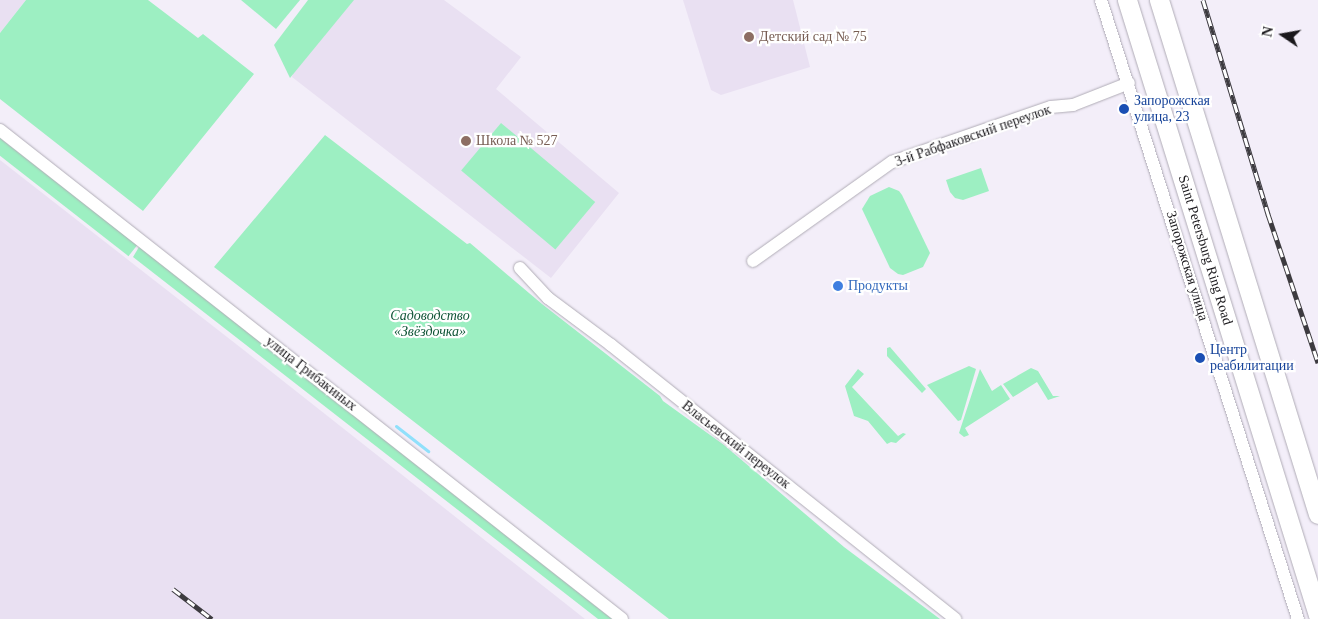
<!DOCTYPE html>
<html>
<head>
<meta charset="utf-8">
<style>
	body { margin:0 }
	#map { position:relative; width:1318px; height:619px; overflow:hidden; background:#f3eef9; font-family:Georgia,serif }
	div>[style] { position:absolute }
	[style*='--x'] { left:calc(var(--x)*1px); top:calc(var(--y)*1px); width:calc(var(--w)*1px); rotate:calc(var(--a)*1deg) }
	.built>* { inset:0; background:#e9e0f2 }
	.green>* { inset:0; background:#9defc2; transform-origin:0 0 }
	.stream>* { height:3px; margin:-1.5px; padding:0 1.5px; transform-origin:1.5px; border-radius:1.5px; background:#90e0fb }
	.roads { filter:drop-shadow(0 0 1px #b0acb6) drop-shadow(0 0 1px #b0acb6) }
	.minor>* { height:12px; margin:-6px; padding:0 6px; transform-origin:6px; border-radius:6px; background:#fff }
	.highway>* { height:19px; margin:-9.5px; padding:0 9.5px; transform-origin:9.5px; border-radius:9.5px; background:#fff }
	.rail>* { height:5px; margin-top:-2.5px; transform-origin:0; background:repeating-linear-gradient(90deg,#fff 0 9px,#3d3b40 0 18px); box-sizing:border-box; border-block:1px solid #3d3b40 }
	.dots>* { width:14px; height:14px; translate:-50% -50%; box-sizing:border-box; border:2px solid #fff; border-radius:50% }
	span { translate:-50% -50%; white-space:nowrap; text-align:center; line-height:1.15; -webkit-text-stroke:4.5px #fff; paint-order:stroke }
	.education-label { font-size:14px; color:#785e54 }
	.left { translate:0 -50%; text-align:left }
	.transit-label { font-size:14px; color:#164399 }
	.street-label { font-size:14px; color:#1a181c }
	.shop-label { font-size:14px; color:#366cbe }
	.park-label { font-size:14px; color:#115638; font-style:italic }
	.north { position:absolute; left:1258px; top:10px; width:50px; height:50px; -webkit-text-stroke:4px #fff; paint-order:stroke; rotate:282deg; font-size:14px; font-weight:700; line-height:20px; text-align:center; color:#1a181c }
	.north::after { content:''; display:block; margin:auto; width:18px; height:22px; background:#1a181c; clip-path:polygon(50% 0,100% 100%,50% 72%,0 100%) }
</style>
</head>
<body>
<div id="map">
	<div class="built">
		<i style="clip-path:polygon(0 0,26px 0,0 33px)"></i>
		<i style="clip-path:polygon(310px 0,444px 0,521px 57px,496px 89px,619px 193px,551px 278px,292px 77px)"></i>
		<i style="clip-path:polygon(683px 0,793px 0,810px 67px,721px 95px,711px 90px)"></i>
		<i style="clip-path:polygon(0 160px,245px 351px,585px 619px,0 619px)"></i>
	</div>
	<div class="green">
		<i style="clip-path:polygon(26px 0,148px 0,198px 38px,203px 34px,254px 74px,143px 211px,0 99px,0 33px)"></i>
		<i style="clip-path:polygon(241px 0,300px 0,276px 29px)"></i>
		<i style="clip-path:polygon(308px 0,354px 0,290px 78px,274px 45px)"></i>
		<i style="left:501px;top:123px;width:123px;height:62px;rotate:40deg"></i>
		<i style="clip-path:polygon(325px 135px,467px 244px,470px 243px,542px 304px,660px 396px,663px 401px,724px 445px,844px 547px,940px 619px,669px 619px,214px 267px)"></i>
		<i style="left:0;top:138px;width:174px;height:14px;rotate:38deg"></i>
		<i style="clip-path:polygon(981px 168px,989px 191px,963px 200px,955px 198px,950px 192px,946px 180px)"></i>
		<i style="clip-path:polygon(889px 187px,899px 191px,902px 195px,930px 253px,923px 267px,903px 275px,898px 274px,890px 268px,862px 209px,870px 196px)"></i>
		<i style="clip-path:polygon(139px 247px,612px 619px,598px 619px,133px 257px)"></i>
		<i style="clip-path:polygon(890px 347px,926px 389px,922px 393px,887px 356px,887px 348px)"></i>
		<i style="clip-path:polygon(969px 366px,976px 369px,961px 420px,958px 421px,927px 385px)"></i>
		<i style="clip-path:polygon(1031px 368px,1038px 371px,1053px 396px,1060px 396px,1048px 400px,1037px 382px,1013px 397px,1003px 384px)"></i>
		<i style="clip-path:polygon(858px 369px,864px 374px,852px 387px,898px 436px,903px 433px,906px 434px,896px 443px,891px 442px,887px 444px,868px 421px,854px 416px,845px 386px)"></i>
		<i style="clip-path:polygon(980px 369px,992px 391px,1001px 385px,1010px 399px,965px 428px,969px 435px,964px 437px,959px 433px)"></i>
	</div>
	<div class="stream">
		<i style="--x:396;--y:426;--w:41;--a:38"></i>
	</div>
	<div class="roads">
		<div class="minor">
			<i style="--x:1101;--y:0;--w:650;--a:72.35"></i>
			<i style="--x:0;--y:130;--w:791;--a:38.17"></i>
			<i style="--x:753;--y:261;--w:171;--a:-35.5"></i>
			<i style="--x:892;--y:162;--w:168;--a:-19.1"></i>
			<i style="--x:1051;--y:107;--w:22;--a:-5"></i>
			<i style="--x:1073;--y:105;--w:60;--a:-21.4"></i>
			<i style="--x:520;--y:268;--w:41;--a:47"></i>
			<i style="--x:548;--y:298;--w:79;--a:36.7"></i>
			<i style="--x:611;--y:345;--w:440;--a:38.5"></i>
		</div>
		<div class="highway">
			<i style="--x:1127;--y:0;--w:644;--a:72.75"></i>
			<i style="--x:1159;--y:0;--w:538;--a:72.81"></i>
		</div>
	</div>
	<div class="rail">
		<i style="--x:1203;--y:0;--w:224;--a:73.1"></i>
		<i style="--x:1268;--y:214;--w:157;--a:71.4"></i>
		<i style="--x:173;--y:589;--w:49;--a:37.6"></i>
	</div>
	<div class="dots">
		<i style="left:749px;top:37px;background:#8d6e63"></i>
		<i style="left:1124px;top:109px;background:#1a4fb4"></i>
		<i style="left:466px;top:141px;background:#8d6e63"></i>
		<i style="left:838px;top:286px;background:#3f7fe0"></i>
		<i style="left:1200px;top:358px;background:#1a4fb4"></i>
	</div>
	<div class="education-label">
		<span class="left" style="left:759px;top:37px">Детский сад № 75</span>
		<span class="left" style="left:476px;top:141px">Школа № 527</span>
	</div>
	<div class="transit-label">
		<span class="left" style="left:1134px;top:109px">Запорожская<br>улица, 23</span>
		<span class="left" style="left:1210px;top:358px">Центр<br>реабилитации</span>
	</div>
	<div class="street-label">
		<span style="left:973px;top:136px;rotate:-19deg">3-й Рабфаковский переулок</span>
		<span style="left:1205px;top:250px;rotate:73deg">Saint Petersburg Ring Road</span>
		<span style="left:1187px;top:266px;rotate:73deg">Запорожская улица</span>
		<span style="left:311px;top:374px;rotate:38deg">улица Грибакиных</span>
		<span style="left:736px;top:445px;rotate:38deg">Власьевский переулок</span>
	</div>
	<div class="shop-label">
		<span class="left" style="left:848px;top:286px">Продукты</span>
	</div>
	<div class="park-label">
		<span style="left:430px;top:324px">Садоводство<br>«Звёздочка»</span>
	</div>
	<div class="north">N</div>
</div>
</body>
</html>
